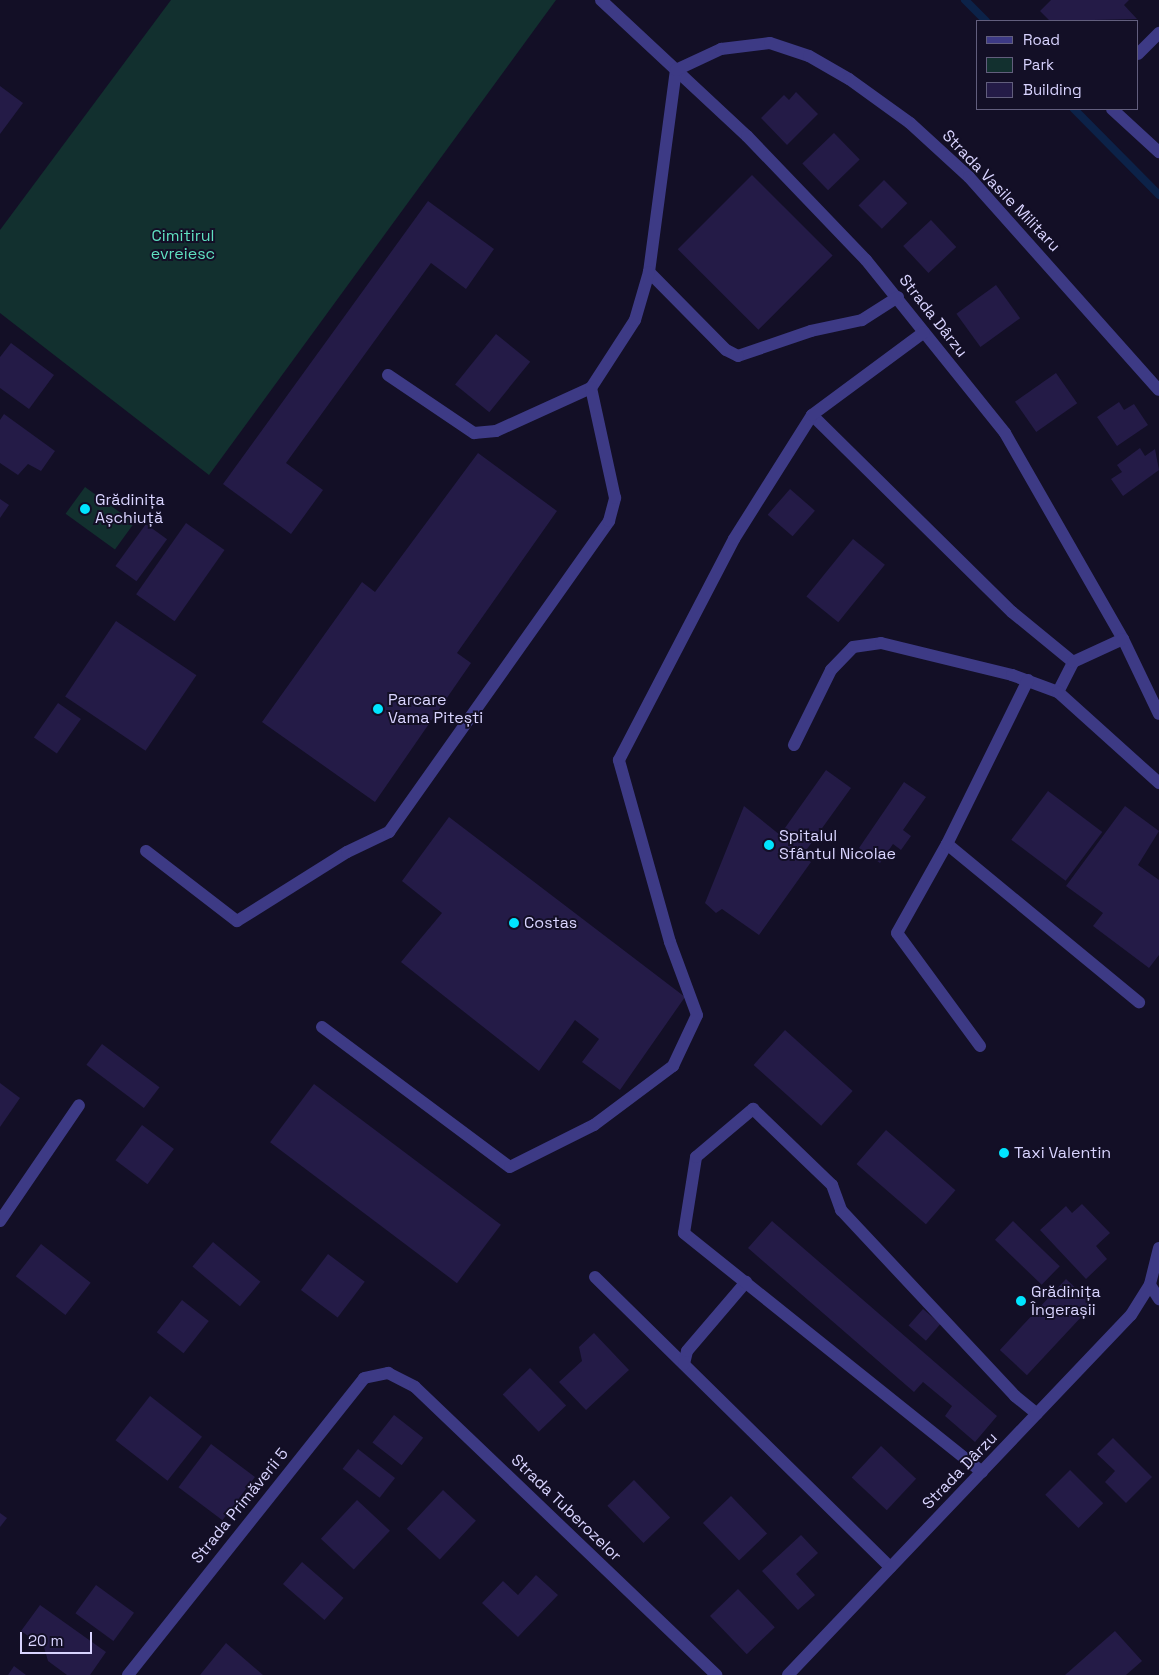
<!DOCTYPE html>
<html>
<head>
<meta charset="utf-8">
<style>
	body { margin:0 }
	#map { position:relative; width:1159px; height:1675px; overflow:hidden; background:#130f26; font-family:"Space Grotesk",sans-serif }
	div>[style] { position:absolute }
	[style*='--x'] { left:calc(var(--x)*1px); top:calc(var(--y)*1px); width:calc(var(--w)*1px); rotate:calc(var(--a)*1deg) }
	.green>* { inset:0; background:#12302f; transform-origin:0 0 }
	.stream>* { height:8px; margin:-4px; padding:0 4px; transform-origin:4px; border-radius:4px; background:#0c2248 }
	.building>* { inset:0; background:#241b47; transform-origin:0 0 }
	.minor>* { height:12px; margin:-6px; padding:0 6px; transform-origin:6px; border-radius:6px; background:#3d3a85 }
	.dots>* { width:14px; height:14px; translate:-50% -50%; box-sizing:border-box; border:2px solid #130f26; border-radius:50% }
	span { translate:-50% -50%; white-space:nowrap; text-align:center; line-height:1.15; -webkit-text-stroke:4px #130f26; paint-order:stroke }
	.street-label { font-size:16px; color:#d9d4ff }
	.park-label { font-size:16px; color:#5fe0c0 }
	.poi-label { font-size:16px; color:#d9d4ff }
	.left { translate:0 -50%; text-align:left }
	.legend { position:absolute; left:976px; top:20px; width:162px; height:90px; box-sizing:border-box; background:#130f26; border:1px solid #625e7d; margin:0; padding:6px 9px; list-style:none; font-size:15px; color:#d9d4ff }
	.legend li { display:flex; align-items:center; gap:10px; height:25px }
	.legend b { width:25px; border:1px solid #625e7d }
	.scale { position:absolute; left:20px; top:1632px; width:72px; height:22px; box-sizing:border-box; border:2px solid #d9d4ff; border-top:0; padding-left:6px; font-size:15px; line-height:18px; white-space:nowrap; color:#d9d4ff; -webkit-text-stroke:4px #130f26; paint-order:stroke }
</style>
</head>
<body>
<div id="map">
	<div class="green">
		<i style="clip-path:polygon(171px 0,556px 0,209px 475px,0 313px,0 230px)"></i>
		<i style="left:85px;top:487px;width:61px;height:33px;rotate:36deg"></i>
	</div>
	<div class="stream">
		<i style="--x:965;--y:0;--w:30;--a:45"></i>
		<i style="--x:1074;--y:109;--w:121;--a:45.3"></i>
	</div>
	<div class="building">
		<i style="clip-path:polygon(1051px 0,1129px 0,1124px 5px,1137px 19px,1050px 21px,1040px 11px)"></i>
		<i style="clip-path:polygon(0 86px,23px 103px,0 134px)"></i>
		<i style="clip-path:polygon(796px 92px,818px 114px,787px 145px,761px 118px,784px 95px,789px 100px)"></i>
		<i style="left:834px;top:133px;width:37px;height:44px;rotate:46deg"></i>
		<i style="left:752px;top:175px;width:114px;height:105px;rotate:45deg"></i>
		<i style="left:884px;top:180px;width:33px;height:36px;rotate:45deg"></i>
		<i style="clip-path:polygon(428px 201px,494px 249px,466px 289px,431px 263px,286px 463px,323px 490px,291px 534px,223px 484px)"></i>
		<i style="left:931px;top:220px;width:37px;height:38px;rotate:47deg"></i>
		<i style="left:996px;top:285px;width:41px;height:49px;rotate:54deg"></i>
		<i style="left:496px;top:334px;width:44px;height:65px;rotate:39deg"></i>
		<i style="clip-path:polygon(11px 343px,54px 375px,29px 409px,0 388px,0 357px)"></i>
		<i style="left:1056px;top:373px;width:37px;height:50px;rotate:55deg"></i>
		<i style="clip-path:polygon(1119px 402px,1124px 410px,1134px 404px,1148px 425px,1117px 446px,1097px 417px)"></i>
		<i style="clip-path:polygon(4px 414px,55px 451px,41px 471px,28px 464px,18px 475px,0 463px,0 420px)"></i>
		<i style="clip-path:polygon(1140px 448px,1145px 456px,1155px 449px,1159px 470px,1123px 496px,1111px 479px,1122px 472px,1117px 465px)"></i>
		<i style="clip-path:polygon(478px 453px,557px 511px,457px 653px,471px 663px,375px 802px,262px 722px,362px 582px,375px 592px)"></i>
		<i style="left:790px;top:489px;width:33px;height:34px;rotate:41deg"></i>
		<i style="clip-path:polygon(0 499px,9px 505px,0 518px)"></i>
		<i style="left:186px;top:523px;width:47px;height:87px;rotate:35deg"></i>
		<i style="left:146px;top:524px;width:26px;height:52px;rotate:36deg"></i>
		<i style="left:853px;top:539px;width:41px;height:74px;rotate:39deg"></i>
		<i style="left:116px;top:621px;width:97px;height:91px;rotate:34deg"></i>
		<i style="left:58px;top:703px;width:28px;height:42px;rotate:35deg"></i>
		<i style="clip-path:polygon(826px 770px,851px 788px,802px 856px,811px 862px,759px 935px,722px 909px,716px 913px,705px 903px,744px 806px,780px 835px)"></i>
		<i style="clip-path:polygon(904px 782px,926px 797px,903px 830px,911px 836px,901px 850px,893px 844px,880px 863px,859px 848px)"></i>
		<i style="left:1048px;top:791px;width:68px;height:61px;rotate:37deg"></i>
		<i style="clip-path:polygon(1125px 806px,1159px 831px,1138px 865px,1159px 880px,1159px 955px,1149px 968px,1093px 926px,1103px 913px,1066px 886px)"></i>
		<i style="clip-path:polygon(449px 817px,685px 997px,620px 1090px,582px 1062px,599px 1039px,575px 1020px,539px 1071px,401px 962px,442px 913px,402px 881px)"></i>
		<i style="left:785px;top:1030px;width:91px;height:47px;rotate:42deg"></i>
		<i style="left:102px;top:1044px;width:72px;height:26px;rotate:37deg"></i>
		<i style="clip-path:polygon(0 1083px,20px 1098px,0 1127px)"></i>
		<i style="left:314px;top:1084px;width:234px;height:73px;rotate:37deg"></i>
		<i style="left:142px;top:1125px;width:40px;height:44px;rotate:37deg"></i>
		<i style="left:886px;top:1130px;width:92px;height:45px;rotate:41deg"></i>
		<i style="clip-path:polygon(1082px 1204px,1110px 1233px,1096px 1246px,1107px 1259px,1086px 1279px,1040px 1230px,1066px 1206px,1072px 1213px)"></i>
		<i style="clip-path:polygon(772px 1221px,997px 1416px,975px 1442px,945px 1416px,952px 1406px,923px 1382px,914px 1392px,748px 1248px)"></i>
		<i style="left:1013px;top:1221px;width:65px;height:26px;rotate:44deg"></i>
		<i style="left:213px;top:1242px;width:62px;height:32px;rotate:40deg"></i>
		<i style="left:41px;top:1244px;width:63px;height:41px;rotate:38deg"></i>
		<i style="left:328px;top:1254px;width:46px;height:45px;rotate:37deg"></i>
		<i style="left:1066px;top:1279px;width:37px;height:97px;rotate:43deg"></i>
		<i style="left:182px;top:1300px;width:34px;height:41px;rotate:38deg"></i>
		<i style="left:923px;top:1309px;width:23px;height:22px;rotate:41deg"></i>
		<i style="clip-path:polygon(594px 1333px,629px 1370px,586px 1410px,559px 1382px,582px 1361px,579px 1347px)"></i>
		<i style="left:530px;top:1368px;width:52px;height:38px;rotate:46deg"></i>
		<i style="left:150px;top:1396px;width:66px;height:56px;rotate:38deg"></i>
		<i style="left:394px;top:1415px;width:37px;height:35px;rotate:38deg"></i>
		<i style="clip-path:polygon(1113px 1438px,1152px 1477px,1126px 1503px,1105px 1482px,1115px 1471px,1097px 1454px)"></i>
		<i style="left:211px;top:1444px;width:55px;height:54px;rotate:37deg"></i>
		<i style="left:881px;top:1446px;width:48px;height:43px;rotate:43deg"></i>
		<i style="left:358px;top:1449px;width:47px;height:25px;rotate:38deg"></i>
		<i style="left:1070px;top:1470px;width:47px;height:35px;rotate:45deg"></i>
		<i style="left:634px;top:1480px;width:52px;height:37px;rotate:46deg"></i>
		<i style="left:443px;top:1490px;width:45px;height:53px;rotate:43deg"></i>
		<i style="left:731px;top:1496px;width:52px;height:39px;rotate:46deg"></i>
		<i style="left:357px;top:1500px;width:45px;height:53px;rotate:43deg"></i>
		<i style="clip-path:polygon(0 1513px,7px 1518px,0 1527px)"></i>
		<i style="clip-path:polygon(801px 1535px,818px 1553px,796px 1574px,815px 1595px,798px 1610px,762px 1571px)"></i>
		<i style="left:302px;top:1562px;width:55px;height:29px;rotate:41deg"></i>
		<i style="clip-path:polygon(536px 1575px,558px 1595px,518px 1637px,482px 1603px,503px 1581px,518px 1595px)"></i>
		<i style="left:96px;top:1585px;width:47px;height:35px;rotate:36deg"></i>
		<i style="left:738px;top:1589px;width:53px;height:39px;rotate:46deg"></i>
		<i style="clip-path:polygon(40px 1605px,106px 1652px,90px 1675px,67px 1675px,48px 1661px,44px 1647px,21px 1631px)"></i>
		<i style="clip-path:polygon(1115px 1631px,1142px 1661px,1126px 1675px,1065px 1675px)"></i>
		<i style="clip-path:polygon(226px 1643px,263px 1675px,200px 1675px)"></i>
		<i style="clip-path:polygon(14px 1666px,26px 1675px,8px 1675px)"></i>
	</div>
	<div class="minor">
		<i style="--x:601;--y:0;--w:200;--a:43"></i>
		<i style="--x:747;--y:136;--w:172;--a:46.2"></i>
		<i style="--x:866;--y:260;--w:222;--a:51.2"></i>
		<i style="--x:1005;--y:433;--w:237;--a:60.2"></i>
		<i style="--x:1123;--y:639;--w:83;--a:64.4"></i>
		<i style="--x:1138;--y:54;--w:30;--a:-45"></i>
		<i style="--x:1112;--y:109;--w:64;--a:42.5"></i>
		<i style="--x:898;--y:297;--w:43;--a:147.4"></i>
		<i style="--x:862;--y:320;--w:52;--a:167.8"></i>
		<i style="--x:811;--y:331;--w:77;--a:161.1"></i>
		<i style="--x:738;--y:356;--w:13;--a:-153"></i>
		<i style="--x:726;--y:350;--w:110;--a:-134.6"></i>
		<i style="--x:649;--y:272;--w:204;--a:-82.4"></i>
		<i style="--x:676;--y:70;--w:50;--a:-25"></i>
		<i style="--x:721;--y:49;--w:49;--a:-7"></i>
		<i style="--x:770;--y:43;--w:41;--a:18.4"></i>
		<i style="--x:809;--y:56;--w:46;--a:29.9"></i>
		<i style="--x:849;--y:79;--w:75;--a:35.8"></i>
		<i style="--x:910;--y:123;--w:80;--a:42.5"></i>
		<i style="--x:969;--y:177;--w:285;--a:48.3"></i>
		<i style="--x:388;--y:375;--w:104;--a:34"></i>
		<i style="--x:474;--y:433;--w:22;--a:-5"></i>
		<i style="--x:496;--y:431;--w:104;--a:-24.4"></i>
		<i style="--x:591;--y:388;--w:81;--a:-57.1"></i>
		<i style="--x:635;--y:320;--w:50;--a:-73.7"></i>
		<i style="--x:812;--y:415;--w:281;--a:44.6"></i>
		<i style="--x:1012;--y:612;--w:79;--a:39.3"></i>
		<i style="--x:1058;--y:692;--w:34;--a:-63"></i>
		<i style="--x:1073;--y:662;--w:55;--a:-24.7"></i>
		<i style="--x:794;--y:745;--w:84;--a:-63.7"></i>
		<i style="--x:831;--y:670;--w:32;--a:-46"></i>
		<i style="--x:853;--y:647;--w:28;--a:-8"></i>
		<i style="--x:881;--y:643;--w:135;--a:13.7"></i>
		<i style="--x:1012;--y:675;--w:49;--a:20.3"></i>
		<i style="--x:1058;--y:692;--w:136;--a:42"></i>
		<i style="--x:947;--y:844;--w:249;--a:39.5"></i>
		<i style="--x:146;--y:851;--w:115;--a:37.6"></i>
		<i style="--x:237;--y:921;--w:130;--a:-32.1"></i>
		<i style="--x:347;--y:852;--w:47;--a:-25.5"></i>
		<i style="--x:389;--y:832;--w:381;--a:-54.7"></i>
		<i style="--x:609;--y:521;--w:24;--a:-75"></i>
		<i style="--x:615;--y:498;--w:113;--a:-102.3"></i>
		<i style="--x:322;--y:1027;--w:234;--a:36.7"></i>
		<i style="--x:510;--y:1167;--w:94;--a:-26.6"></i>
		<i style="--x:594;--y:1125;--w:99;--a:-36.8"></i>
		<i style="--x:673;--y:1066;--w:56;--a:-64.8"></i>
		<i style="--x:697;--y:1015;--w:78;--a:-110.3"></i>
		<i style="--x:670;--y:942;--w:189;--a:-105.7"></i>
		<i style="--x:619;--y:760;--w:249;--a:-62.5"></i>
		<i style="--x:734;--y:539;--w:146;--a:-57.8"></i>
		<i style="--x:812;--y:415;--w:139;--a:-36.5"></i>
		<i style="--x:980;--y:1046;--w:140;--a:-126.3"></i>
		<i style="--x:897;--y:933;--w:102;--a:-60.7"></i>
		<i style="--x:947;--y:844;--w:183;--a:-63.7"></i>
		<i style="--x:0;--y:1221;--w:140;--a:-55.7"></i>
		<i style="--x:1159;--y:1248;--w:38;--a:104"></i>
		<i style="--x:1150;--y:1285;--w:17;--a:57"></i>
		<i style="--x:595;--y:1277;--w:414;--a:44.5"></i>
		<i style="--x:684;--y:1364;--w:13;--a:-77"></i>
		<i style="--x:687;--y:1351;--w:91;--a:-49.5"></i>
		<i style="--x:982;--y:1472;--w:382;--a:-141.3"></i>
		<i style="--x:684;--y:1233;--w:77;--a:-81"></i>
		<i style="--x:696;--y:1157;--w:75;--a:-40.1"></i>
		<i style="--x:753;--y:1109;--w:110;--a:43.9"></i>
		<i style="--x:832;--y:1185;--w:27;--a:70"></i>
		<i style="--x:841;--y:1210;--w:255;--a:46.9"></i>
		<i style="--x:1015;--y:1396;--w:28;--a:39"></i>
		<i style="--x:128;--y:1675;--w:379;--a:-51.5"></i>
		<i style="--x:364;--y:1378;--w:25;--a:-12"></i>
		<i style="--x:388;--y:1373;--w:30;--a:27"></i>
		<i style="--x:415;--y:1387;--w:417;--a:43.7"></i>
		<i style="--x:788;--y:1675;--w:497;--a:-46.4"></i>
		<i style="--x:1131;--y:1315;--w:36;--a:-58"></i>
	</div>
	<div class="dots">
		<i style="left:85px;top:509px;background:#00e5ff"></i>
		<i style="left:378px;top:709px;background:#00e5ff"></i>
		<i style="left:769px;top:845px;background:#00e5ff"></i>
		<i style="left:514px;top:923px;background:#00e5ff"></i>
		<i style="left:1004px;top:1153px;background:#00e5ff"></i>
		<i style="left:1021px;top:1301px;background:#00e5ff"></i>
	</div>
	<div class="street-label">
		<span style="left:1001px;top:191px;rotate:46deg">Strada Vasile Militaru</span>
		<span style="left:933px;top:316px;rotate:52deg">Strada Dârzu</span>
		<span style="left:960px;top:1471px;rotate:-46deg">Strada Dârzu</span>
		<span style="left:240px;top:1506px;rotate:-51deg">Strada Primăverii 5</span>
		<span style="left:566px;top:1508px;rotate:44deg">Strada Tuberozelor</span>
	</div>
	<div class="park-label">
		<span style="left:183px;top:245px">Cimitirul<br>evreiesc</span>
	</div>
	<div class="poi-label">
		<span class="left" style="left:95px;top:509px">Grădinița<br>Așchiuță</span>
		<span class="left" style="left:388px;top:709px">Parcare<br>Vama Pitești</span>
		<span class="left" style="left:779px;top:845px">Spitalul<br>Sfântul Nicolae</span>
		<span class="left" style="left:524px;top:923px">Costas</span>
		<span class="left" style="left:1014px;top:1153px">Taxi Valentin</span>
		<span class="left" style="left:1031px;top:1301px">Grădinița<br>Îngerașii</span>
	</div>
	<ul class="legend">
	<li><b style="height:6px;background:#3d3a85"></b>Road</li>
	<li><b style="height:14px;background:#12302f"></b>Park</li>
	<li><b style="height:14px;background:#241b47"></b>Building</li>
	</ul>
	<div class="scale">20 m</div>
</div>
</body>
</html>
